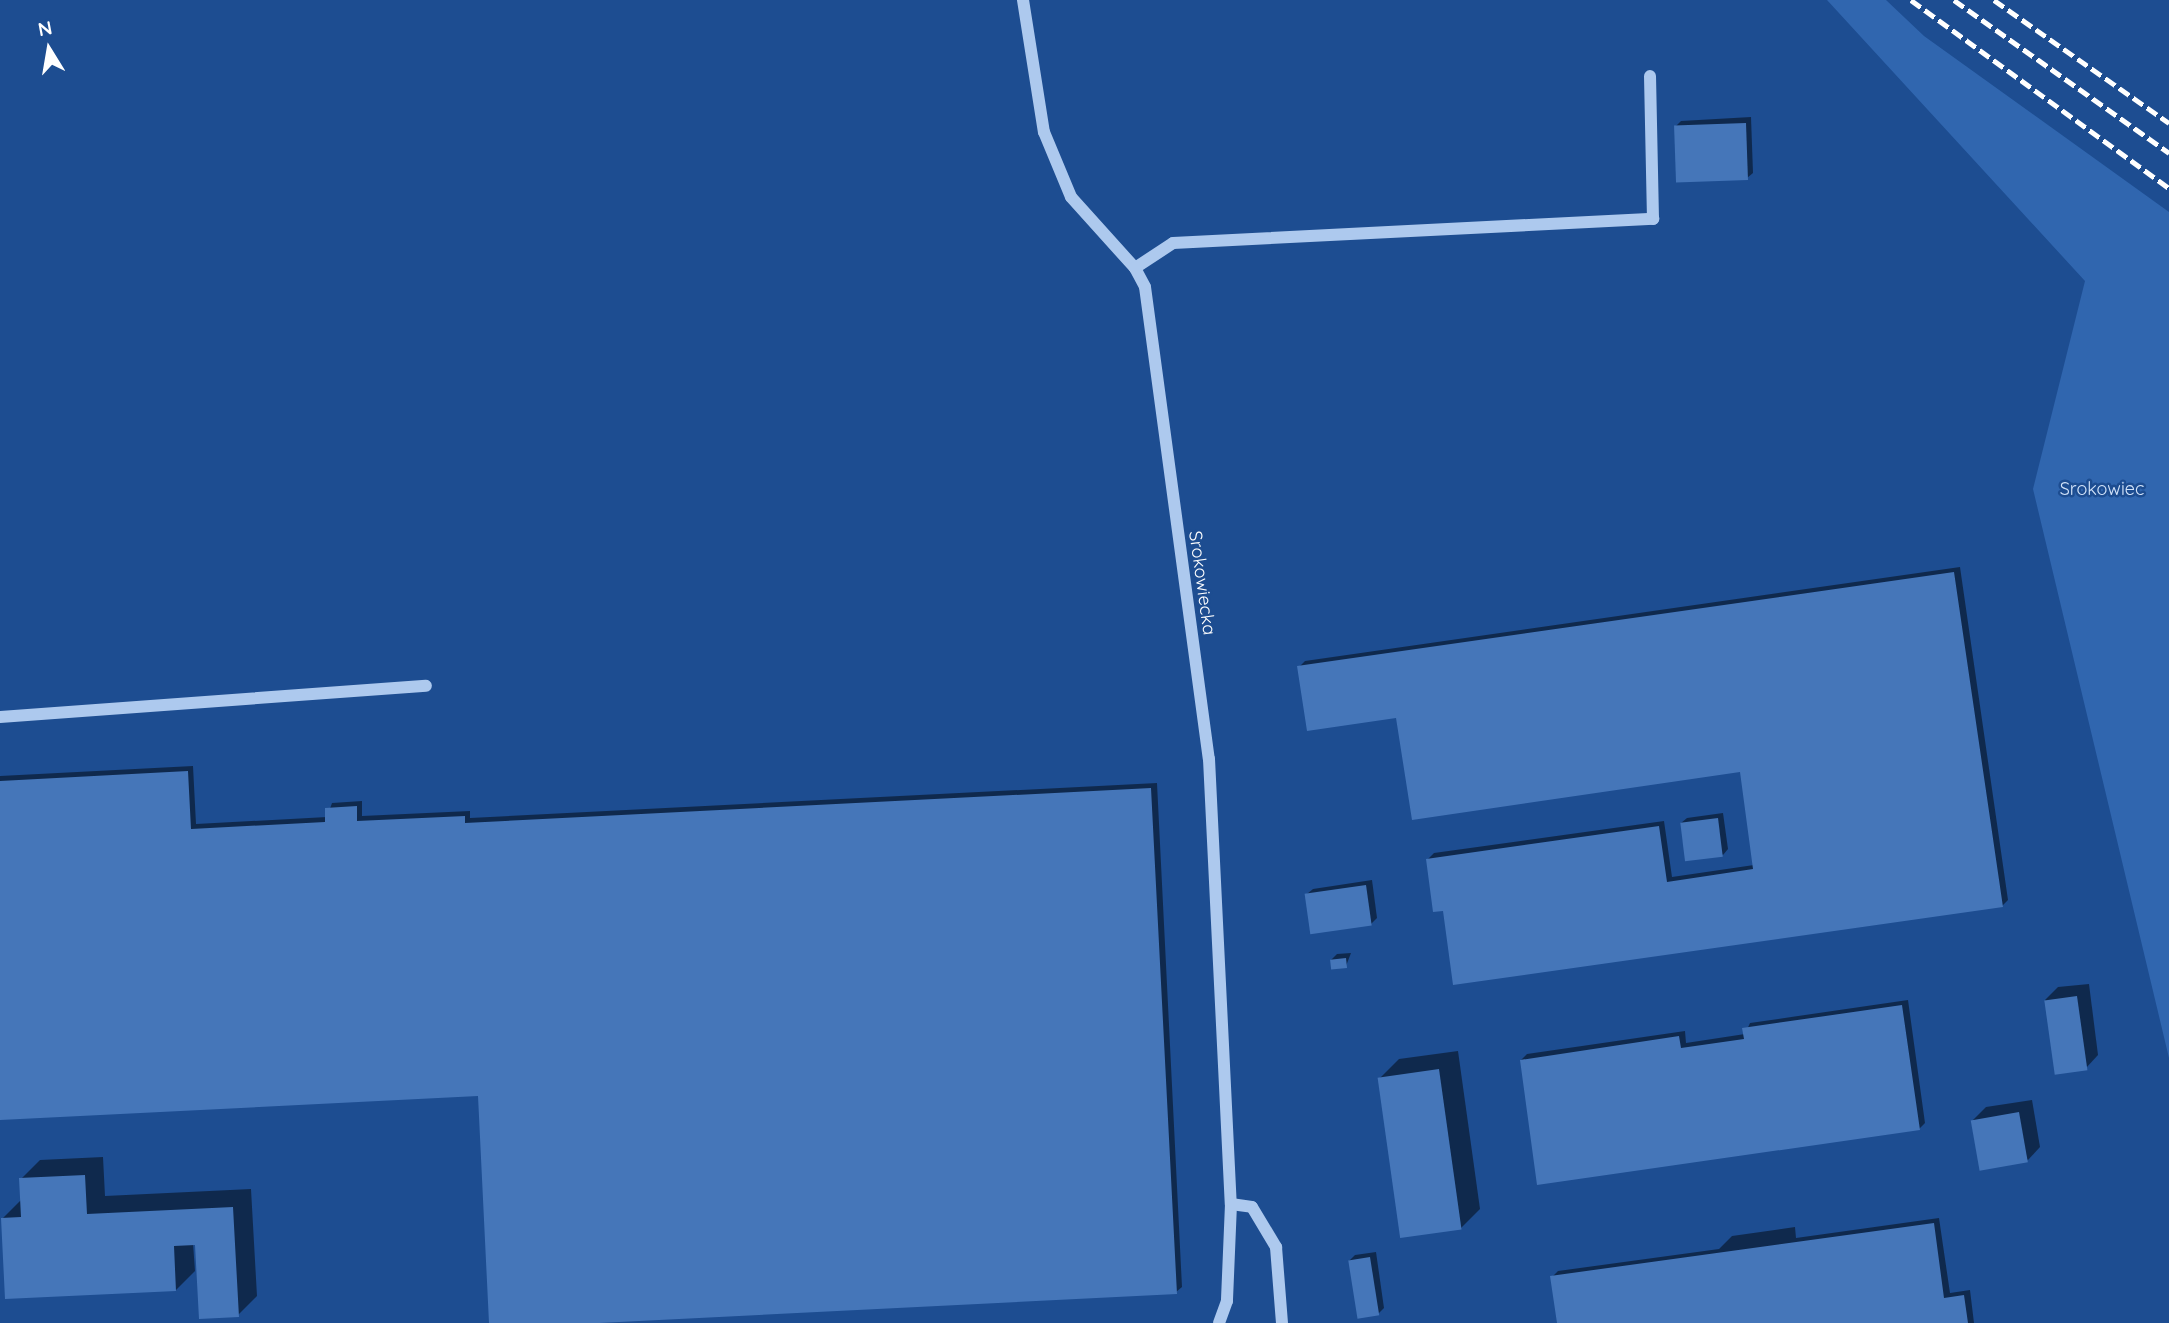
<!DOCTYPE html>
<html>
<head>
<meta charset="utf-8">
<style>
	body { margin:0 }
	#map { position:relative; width:2169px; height:1323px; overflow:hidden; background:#1d4d91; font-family:Quicksand,sans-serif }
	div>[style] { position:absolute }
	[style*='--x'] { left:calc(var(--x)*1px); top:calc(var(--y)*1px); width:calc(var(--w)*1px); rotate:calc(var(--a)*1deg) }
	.green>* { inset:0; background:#3066af }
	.shadow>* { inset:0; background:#0007 }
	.building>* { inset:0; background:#4576b9; transform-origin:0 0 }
	.minor>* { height:12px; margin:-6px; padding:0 6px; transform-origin:6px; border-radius:6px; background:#adc9ee }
	.rail>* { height:5px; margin-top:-2.5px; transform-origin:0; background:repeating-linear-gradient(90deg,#fff 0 12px,transparent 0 17px) }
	span { translate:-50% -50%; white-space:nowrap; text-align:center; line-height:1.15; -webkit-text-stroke:5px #1d4d91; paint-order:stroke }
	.park-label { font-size:18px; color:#d3e4fa }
	.street-label { font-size:18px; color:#fff }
	.north { position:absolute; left:14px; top:14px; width:70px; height:70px; -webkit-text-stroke:5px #1d4d91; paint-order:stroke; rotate:349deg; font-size:19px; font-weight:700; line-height:28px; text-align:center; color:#fff }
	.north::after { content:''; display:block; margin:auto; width:24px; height:32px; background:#fff; clip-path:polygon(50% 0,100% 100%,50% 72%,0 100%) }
</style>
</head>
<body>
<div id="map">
	<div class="green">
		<i style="clip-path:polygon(1827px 0,1886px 0,1924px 36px,2169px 212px,2169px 1058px,2033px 489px,2085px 281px)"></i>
	</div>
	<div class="shadow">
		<i style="clip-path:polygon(1751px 117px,1753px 173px,1747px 178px,1675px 127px,1681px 121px)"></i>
		<i style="clip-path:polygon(1960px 567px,2008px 900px,2002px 906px,1444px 909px,1428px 859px,1434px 853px,1664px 821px,1672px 877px,1754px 865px,1741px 770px,1398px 716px,1299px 667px,1305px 661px)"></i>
		<i style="clip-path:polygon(193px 766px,196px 824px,327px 817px,332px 803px,362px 801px,362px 816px,470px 811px,470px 818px,1157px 783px,1182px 1287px,1176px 1292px,491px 1323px,479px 1094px,0 1118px,0 776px)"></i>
		<i style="clip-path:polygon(1723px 813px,1728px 849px,1723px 855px,1681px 823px,1687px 818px)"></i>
		<i style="clip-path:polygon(1372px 880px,1377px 918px,1371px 924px,1307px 894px,1313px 889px)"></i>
		<i style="clip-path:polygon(1351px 953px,1346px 966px,1331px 960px,1337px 954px)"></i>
		<i style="clip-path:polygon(2089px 984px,2098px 1055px,2086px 1068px,2045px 1000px,2058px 987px)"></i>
		<i style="clip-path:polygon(1908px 1000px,1925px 1123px,1919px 1129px,1521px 1060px,1527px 1054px,1685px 1031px,1686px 1043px,1745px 1034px,1750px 1023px)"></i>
		<i style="clip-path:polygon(1458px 1051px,1480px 1209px,1461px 1228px,1380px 1078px,1399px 1059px)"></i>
		<i style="clip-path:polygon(2032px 1100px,2040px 1147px,2028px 1160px,1973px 1120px,1986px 1107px)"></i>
		<i style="clip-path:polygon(103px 1157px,105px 1196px,251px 1189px,257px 1296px,238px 1315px,197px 1243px,193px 1243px,195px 1271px,176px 1290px,2px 1219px,22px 1199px,21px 1179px,40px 1160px)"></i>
		<i style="clip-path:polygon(1939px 1218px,1950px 1293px,1970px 1290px,1974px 1323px,1558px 1323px,1552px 1277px,1558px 1271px,1719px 1249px,1732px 1236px,1795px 1227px,1796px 1238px)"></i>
		<i style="clip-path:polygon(1376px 1252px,1384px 1308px,1378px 1314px,1349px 1261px,1355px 1255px)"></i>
	</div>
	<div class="building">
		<i style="left:1746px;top:123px;width:57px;height:72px;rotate:88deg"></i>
		<i style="clip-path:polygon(1954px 572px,2003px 907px,1453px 985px,1443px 911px,1433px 912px,1426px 859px,1659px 826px,1667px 882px,1753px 869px,1740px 772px,1412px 820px,1396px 718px,1307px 731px,1297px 666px)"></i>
		<i style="clip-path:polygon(188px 771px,191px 829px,325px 822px,325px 808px,357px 806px,357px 821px,465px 816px,465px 823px,1151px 788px,1177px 1294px,599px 1323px,489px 1323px,478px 1096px,0 1120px,0 781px)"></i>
		<i style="left:1718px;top:818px;width:39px;height:38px;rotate:83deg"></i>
		<i style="left:1366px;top:885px;width:41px;height:62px;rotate:82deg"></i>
		<i style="left:1346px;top:958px;width:10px;height:16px;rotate:84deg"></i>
		<i style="left:2077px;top:996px;width:75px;height:33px;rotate:82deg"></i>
		<i style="clip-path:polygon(1902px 1005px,1920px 1130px,1537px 1185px,1520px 1060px,1679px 1036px,1681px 1048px,1744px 1039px,1742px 1028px)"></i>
		<i style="left:1439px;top:1069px;width:162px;height:62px;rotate:82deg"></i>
		<i style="left:2019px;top:1112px;width:51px;height:49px;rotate:80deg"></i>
		<i style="clip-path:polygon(85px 1175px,87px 1214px,233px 1207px,239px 1317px,199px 1319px,195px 1245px,174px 1246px,176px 1291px,5px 1299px,1px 1218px,21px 1217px,19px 1178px)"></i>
		<i style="clip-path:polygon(1934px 1223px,1944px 1298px,1964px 1295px,1968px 1323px,1557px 1323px,1550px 1276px)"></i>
		<i style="left:1370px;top:1257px;width:59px;height:22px;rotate:81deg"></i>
	</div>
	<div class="minor">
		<i style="--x:1023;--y:0;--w:134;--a:81"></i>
		<i style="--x:1044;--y:132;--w:70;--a:67.4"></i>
		<i style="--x:1071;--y:197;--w:96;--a:48"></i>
		<i style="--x:1135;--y:268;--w:21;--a:62"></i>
		<i style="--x:1145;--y:287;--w:476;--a:82.3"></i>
		<i style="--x:1209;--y:759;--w:446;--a:87.2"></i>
		<i style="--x:1231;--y:1204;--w:97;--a:92.4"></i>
		<i style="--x:1227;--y:1301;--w:23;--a:110"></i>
		<i style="--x:1135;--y:268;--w:45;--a:-33.3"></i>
		<i style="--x:1173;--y:243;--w:481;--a:-2.9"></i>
		<i style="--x:1653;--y:219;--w:143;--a:-91.2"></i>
		<i style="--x:0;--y:717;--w:427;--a:-4.2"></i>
		<i style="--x:1231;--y:1204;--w:21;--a:8"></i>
		<i style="--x:1252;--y:1207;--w:47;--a:59"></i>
		<i style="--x:1276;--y:1247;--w:76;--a:85.5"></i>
	</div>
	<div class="rail">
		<i style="--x:1911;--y:0;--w:319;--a:36.1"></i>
		<i style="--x:1954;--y:0;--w:264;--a:35.4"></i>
		<i style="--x:1994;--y:0;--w:214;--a:35.1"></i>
	</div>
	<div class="park-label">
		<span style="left:2102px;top:489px">Srokowiec</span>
	</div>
	<div class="street-label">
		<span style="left:1202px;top:583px;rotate:82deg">Srokowiecka</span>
	</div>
	<div class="north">N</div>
</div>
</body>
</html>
